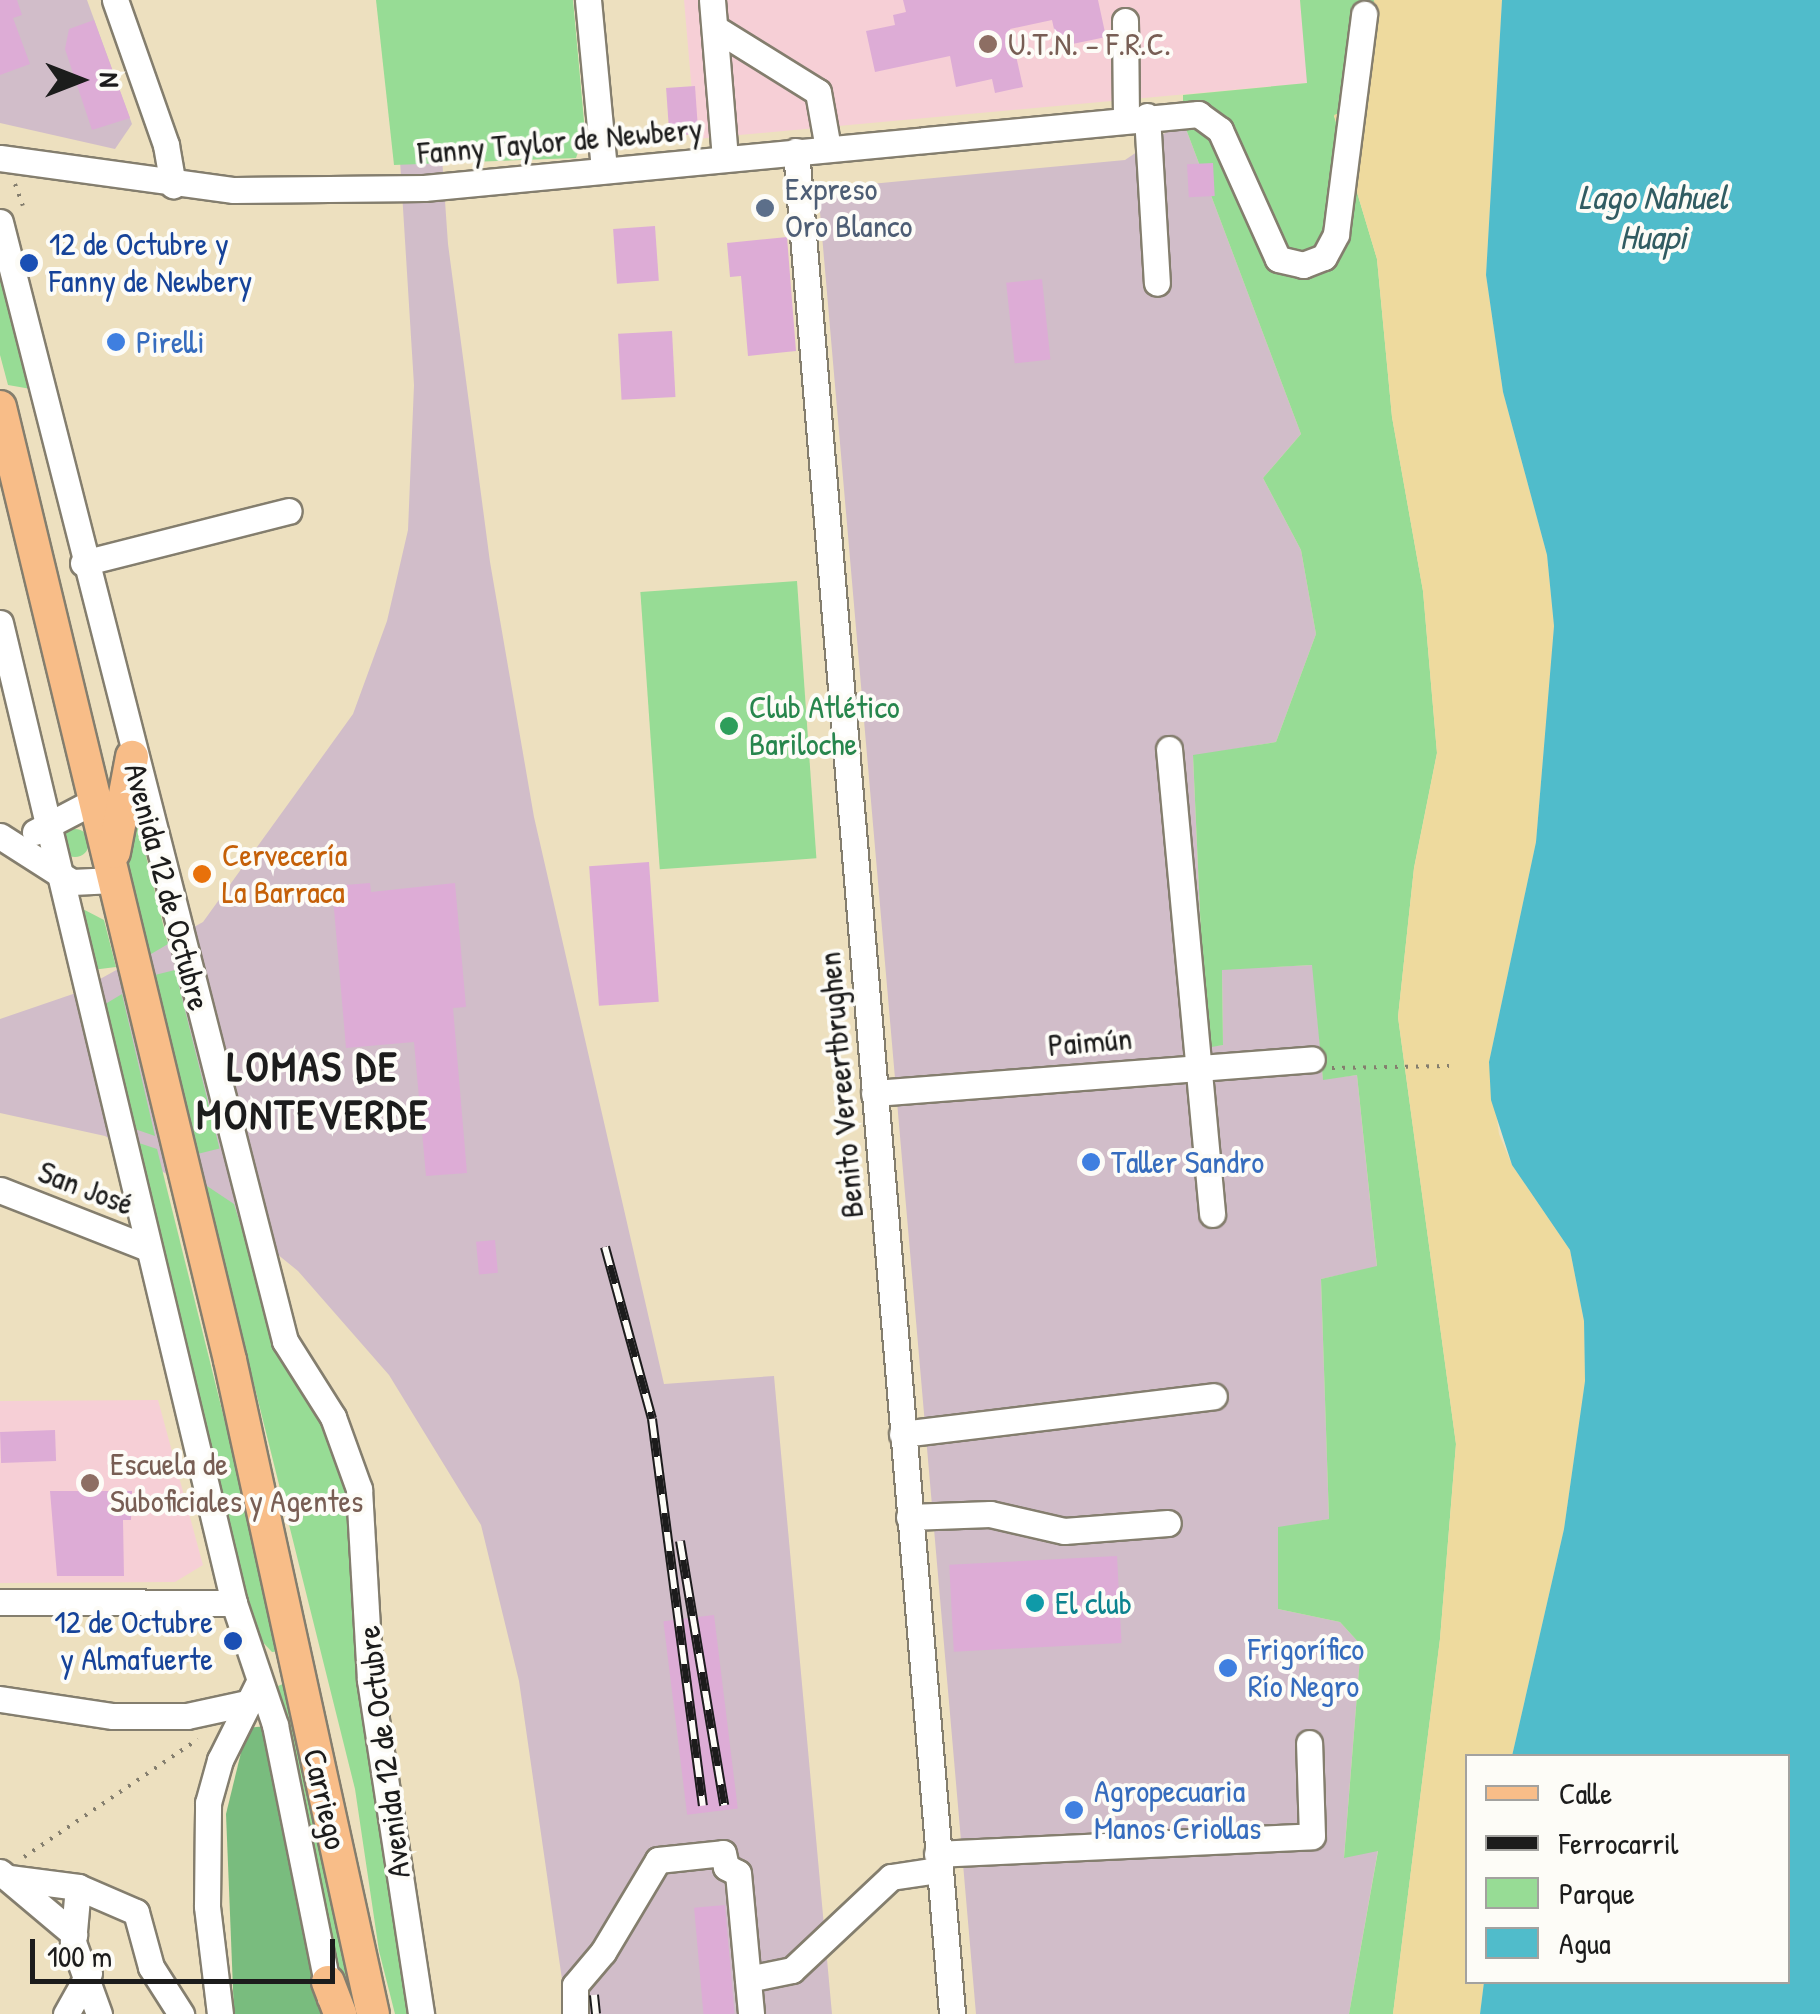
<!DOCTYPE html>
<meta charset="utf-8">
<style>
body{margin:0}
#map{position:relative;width:1820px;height:2014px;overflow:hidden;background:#ede0bf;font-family:"Patrick Hand",sans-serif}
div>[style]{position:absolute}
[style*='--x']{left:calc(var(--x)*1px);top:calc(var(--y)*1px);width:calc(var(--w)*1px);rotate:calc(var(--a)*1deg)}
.built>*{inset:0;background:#f6cfd6}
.industrial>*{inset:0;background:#d1bdc9}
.green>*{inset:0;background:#97dc95;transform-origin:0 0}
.round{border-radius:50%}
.forest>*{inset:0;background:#79bc7e}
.sand>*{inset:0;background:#eeda9e}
.water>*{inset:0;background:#50bccb}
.building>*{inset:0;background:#ddacd6;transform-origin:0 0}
.path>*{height:4px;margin-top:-2px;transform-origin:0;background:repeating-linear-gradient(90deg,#847e6e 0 2.5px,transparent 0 10.5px)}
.roads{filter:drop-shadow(2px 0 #847e6e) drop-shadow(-2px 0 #847e6e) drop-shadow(0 2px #847e6e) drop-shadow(0 -2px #847e6e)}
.minor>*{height:25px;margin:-12.5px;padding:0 12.5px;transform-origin:12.5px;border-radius:12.5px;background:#fff}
.major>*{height:32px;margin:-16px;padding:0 16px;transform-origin:16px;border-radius:16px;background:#f8bd88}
.rail>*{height:10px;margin-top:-5px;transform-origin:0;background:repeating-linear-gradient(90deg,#fdfcf7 0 19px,#1c1c1c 0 38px);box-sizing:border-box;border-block:2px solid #1c1c1c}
.dots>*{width:28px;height:28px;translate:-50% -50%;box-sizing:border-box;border:5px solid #fdfcf7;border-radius:50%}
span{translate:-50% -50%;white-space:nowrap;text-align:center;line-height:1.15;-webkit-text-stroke:8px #fdfcf7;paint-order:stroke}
.education-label{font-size:32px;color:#785e54}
.left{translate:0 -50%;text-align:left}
.street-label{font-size:32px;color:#1c1c1c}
.service-label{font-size:32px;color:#4e5e75}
.transit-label{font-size:32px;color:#164399}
.right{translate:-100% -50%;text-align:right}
.shop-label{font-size:32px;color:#366cbe}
.leisure-label{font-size:32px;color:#27864d}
.food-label{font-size:32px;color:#c56008}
.culture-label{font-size:32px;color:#0d838f}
.water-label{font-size:35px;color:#315c62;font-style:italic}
.district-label{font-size:42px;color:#1c1c1c;font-weight:700;letter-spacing:2.5px}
.legend{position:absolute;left:1465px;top:1754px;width:325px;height:230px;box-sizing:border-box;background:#fdfcf7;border:2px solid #a3a29f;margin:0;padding:12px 18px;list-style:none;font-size:30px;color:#1c1c1c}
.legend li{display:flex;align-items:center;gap:20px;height:50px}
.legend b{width:50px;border:2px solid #a3a29f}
.north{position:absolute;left:30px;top:30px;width:100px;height:100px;-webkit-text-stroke:8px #fdfcf7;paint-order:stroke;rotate:90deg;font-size:28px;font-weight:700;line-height:40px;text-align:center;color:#1c1c1c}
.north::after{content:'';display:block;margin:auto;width:35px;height:45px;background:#1c1c1c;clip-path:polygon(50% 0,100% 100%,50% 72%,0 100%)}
.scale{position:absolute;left:30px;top:1939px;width:305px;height:45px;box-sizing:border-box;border:5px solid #1c1c1c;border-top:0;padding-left:12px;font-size:30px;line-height:35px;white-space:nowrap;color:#1c1c1c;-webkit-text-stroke:8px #fdfcf7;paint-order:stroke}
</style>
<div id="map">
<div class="built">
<i style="clip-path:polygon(684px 0,1300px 0,1308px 83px,696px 139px)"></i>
<i style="clip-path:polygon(158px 1400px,203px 1565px,175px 1582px,0 1583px,0 1401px)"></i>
</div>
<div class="industrial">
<i style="clip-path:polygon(0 0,87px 0,132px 124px,115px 149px,0 123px)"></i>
<i style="clip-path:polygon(390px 0,431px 0,448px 244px,490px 562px,534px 817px,664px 1384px,774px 1376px,832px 2014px,567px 2014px,519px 1681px,481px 1525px,389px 1375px,298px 1271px,218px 1206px,105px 1136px,0 1113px,0 1019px,73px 994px,203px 922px,353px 714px,387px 621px,408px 530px,414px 385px)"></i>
<i style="clip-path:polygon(1183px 121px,1301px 434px,1263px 478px,1301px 550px,1316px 634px,1276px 742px,1193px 756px,1206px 1047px,1223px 1045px,1222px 969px,1313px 965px,1323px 1079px,1357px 1075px,1377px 1267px,1321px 1279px,1329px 1519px,1278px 1528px,1278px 1609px,1340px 1622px,1361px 1645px,1344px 1857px,1378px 1850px,1349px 2014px,976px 2014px,818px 189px,1125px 160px)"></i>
</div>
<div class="green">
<i style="clip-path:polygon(376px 0,573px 0,585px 132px,576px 158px,394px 165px)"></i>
<i style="clip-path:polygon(1300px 0,1374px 0,1363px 104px,1334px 116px,1377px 259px,1392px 417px,1423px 591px,1437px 753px,1414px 868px,1398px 1017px,1456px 1444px,1440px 1639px,1393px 2014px,1349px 2014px,1378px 1851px,1344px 1858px,1361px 1645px,1340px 1622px,1278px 1609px,1278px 1527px,1329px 1519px,1321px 1279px,1377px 1266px,1357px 1075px,1323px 1080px,1312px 965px,1222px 970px,1223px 1045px,1206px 1048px,1193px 755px,1276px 742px,1316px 634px,1301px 550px,1263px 478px,1301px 434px,1183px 121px,1183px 95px,1307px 83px)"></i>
<i style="clip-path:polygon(0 266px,31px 389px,8px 385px,0 355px)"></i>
<i style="left:797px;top:581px;width:278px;height:157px;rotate:86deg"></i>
<i style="clip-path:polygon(131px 796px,168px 944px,146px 957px,123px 854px)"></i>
<i class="round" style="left:61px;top:829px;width:28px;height:28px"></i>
<i style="clip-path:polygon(77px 906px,104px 920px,116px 967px,92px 970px)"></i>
<i style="left:175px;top:970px;width:184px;height:26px;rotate:76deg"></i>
<i style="clip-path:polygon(122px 994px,155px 1136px,129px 1127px,102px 1006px)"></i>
<i style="clip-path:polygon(133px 1141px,157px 1149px,282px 1651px,272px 1652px,256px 1635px)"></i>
<i style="clip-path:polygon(204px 1184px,234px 1204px,276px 1338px,351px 1478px,371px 1748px,408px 2014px,395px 2014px,379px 1951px,355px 1789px)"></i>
<i style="clip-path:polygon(290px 1681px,320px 1824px,355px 2014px,333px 1976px,278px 1686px)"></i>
</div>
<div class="forest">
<i style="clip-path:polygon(267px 1726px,324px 2014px,234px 2014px,226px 1814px,247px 1728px)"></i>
</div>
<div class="sand">
<i style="clip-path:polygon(1374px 0,1502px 0,1486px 275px,1503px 392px,1547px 555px,1554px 626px,1536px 842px,1489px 1062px,1499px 1134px,1512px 1165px,1570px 1250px,1584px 1321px,1585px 1381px,1564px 1529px,1512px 1756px,1468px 1756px,1468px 1982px,1484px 1982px,1480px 2014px,1393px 2014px,1440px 1639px,1456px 1444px,1398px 1017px,1414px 868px,1437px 753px,1423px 591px,1392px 417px,1377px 259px,1334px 115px,1363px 104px)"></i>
</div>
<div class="water">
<i style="clip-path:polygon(1502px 0,1820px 0,1820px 2014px,1480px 2014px,1484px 1982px,1788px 1982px,1788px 1756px,1512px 1756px,1564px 1529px,1585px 1381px,1584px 1321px,1570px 1250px,1512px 1165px,1491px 1100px,1489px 1062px,1536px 842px,1554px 626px,1547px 555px,1503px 392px,1486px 275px)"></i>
</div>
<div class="building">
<i style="clip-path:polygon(0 0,17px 0,22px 15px,13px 18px,30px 64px,0 75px)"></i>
<i style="clip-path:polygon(903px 0,1098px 0,1106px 37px,1058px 47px,1052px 20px,1010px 29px,1023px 87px,995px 93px,992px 79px,956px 87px,950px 56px,875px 72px,866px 31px,895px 25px,893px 15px,906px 12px)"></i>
<i style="clip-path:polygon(94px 20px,130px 118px,92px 130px,65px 49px,69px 29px)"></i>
<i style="left:695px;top:86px;width:48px;height:29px;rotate:86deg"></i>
<i style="left:1213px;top:163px;width:33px;height:26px;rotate:87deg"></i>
<i style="left:655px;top:226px;width:55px;height:42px;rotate:86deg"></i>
<i style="clip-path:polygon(787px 237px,796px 351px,748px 356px,741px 276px,730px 277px,727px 243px)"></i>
<i style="left:1042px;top:279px;width:81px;height:36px;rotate:84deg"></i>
<i style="left:672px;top:331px;width:66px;height:54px;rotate:87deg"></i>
<i style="left:649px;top:862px;width:140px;height:60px;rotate:86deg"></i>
<i style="clip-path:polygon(370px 883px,371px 892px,455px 883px,466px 1007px,453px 1008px,467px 1173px,426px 1176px,414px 1042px,346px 1048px,332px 886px)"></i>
<i style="left:495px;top:1240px;width:33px;height:19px;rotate:85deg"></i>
<i style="left:55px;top:1430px;width:31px;height:55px;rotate:88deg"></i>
<i style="clip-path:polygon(50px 1491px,132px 1491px,131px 1520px,123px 1520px,124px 1576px,57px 1576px)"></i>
<i style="left:1117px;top:1556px;width:87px;height:168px;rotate:87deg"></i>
<i style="left:714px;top:1615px;width:195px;height:51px;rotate:83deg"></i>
<i style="left:725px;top:1905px;width:109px;height:31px;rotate:85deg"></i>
</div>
<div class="path">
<i style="--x:15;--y:184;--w:23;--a:70"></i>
<i style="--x:1332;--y:1068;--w:117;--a:-1"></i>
<i style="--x:24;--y:1857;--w:210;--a:-34.1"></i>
</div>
<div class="roads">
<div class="minor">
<i style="--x:115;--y:0;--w:154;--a:70.6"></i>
<i style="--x:166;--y:145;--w:41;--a:80.1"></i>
<i style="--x:588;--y:0;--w:171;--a:84.6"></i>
<i style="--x:712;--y:0;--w:159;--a:85.3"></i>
<i style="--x:1125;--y:21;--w:96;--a:89.4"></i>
<i style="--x:715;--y:28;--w:121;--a:31.9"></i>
<i style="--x:818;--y:92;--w:57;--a:79.9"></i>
<i style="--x:1147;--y:116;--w:167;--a:86.6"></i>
<i style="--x:796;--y:151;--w:1870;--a:85.21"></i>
<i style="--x:0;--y:158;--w:236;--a:7.8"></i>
<i style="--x:234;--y:190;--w:190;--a:-0.6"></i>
<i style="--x:424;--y:188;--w:778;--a:-5.46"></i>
<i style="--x:1198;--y:114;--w:27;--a:36"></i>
<i style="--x:1220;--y:130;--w:141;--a:65.8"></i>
<i style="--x:1278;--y:259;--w:26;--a:13"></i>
<i style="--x:1303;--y:265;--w:22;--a:-21"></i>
<i style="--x:1324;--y:257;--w:26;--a:-62"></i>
<i style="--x:1336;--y:234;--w:222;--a:-82.7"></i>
<i style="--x:0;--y:222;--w:1155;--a:75.71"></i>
<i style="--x:285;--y:1341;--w:90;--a:57.7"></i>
<i style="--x:333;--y:1417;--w:77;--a:70.1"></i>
<i style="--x:359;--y:1489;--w:191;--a:86.7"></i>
<i style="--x:370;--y:1680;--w:338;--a:81.3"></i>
<i style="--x:83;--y:563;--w:212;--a:-14.2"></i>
<i style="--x:0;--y:623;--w:1008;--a:76.57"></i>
<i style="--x:234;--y:1603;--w:129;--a:71.4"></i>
<i style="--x:275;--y:1725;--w:278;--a:78.6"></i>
<i style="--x:1169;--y:749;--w:467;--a:84.7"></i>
<i style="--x:35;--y:832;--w:67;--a:-27.7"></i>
<i style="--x:0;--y:836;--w:85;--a:32.6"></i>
<i style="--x:72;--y:882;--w:42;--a:-2.7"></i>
<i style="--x:874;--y:1093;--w:439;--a:-4.4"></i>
<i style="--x:0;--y:1190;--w:159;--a:21.4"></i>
<i style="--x:902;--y:1434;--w:314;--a:-6.9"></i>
<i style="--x:909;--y:1517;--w:81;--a:-2.1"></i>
<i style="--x:990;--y:1514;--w:76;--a:12.9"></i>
<i style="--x:1064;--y:1531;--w:104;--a:-4.4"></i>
<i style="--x:0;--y:1602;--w:234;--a:0.2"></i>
<i style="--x:0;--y:1699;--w:114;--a:8.6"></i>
<i style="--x:113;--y:1716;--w:74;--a:0"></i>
<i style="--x:187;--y:1716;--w:66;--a:-12.3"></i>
<i style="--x:937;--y:1854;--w:375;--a:-2.7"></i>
<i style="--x:1312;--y:1836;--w:93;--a:-91.8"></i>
<i style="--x:0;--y:1872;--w:97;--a:40"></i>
<i style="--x:9;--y:1878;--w:70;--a:7.4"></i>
<i style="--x:748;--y:1979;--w:45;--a:-11.6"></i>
<i style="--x:792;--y:1970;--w:136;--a:-43.2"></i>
<i style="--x:891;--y:1877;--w:48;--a:-8.5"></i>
<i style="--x:66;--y:2014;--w:47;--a:-60.7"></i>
<i style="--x:99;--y:2014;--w:77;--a:-109.9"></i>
<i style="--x:73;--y:1942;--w:55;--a:-84.8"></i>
<i style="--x:78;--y:1887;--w:63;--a:23.3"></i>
<i style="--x:136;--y:1912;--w:57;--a:74.7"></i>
<i style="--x:151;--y:1967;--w:56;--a:57.4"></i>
<i style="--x:220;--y:2014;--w:109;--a:-96.9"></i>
<i style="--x:207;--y:1906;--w:103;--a:-89.4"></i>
<i style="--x:208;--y:1803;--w:45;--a:-74.4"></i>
<i style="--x:220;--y:1760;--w:87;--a:-63.4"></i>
<i style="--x:575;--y:2014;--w:29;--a:-90"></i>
<i style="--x:575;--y:1985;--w:43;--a:-49.7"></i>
<i style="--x:603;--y:1952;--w:107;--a:-59.1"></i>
<i style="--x:658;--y:1860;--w:65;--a:-6.1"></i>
<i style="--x:723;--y:1853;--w:14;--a:78"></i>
<i style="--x:726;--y:1867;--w:13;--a:27"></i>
<i style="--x:738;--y:1873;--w:142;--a:84.7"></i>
</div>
<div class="major">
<i style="--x:0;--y:407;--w:980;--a:76.43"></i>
<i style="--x:230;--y:1360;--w:669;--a:77.67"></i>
<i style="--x:114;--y:852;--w:97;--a:-79.3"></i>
<i style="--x:328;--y:1982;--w:34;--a:69"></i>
</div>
</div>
<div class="rail">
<i style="--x:605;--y:1247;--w:178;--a:74.7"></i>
<i style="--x:652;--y:1419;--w:390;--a:82.5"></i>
<i style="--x:680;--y:1541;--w:268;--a:80.5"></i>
<i style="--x:594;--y:1995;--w:19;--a:84"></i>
</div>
<div class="dots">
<i style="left:988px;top:44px;background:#8d6e63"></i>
<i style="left:765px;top:208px;background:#5c6f8a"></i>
<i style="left:29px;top:263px;background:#1a4fb4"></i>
<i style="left:116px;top:342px;background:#3f7fe0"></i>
<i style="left:729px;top:726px;background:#2e9e5b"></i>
<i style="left:202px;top:874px;background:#e8710a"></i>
<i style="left:1091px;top:1162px;background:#3f7fe0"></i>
<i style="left:90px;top:1483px;background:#8d6e63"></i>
<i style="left:1035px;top:1603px;background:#0f9aa8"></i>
<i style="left:233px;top:1641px;background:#1a4fb4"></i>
<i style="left:1228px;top:1668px;background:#3f7fe0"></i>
<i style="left:1074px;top:1810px;background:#3f7fe0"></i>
</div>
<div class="education-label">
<span class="left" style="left:1008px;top:44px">U.T.N. – F.R.C.</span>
<span class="left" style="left:110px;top:1483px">Escuela de<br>Suboficiales y Agentes</span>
</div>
<div class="street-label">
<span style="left:560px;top:141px;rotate:-5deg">Fanny Taylor de Newbery</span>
<span style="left:167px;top:887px;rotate:75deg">Avenida 12 de Octubre</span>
<span style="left:1090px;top:1042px;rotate:-5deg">Paimún</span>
<span style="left:841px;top:1085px;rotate:-95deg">Benito Vereertbrughen</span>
<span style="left:86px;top:1188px;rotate:21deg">San José</span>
<span style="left:384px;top:1752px;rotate:-97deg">Avenida 12 de Octubre</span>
<span style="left:325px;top:1799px;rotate:77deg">Carriego</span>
</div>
<div class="service-label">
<span class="left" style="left:785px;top:208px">Expreso<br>Oro Blanco</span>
</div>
<div class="transit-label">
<span class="left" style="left:49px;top:263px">12 de Octubre y<br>Fanny de Newbery</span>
<span class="right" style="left:213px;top:1641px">12 de Octubre<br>y Almafuerte</span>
</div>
<div class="shop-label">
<span class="left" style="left:136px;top:342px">Pirelli</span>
<span class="left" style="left:1111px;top:1162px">Taller Sandro</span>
<span class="left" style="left:1248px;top:1668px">Frigorífico<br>Río Negro</span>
<span class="left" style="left:1094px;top:1810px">Agropecuaria<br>Manos Criollas</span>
</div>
<div class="leisure-label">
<span class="left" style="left:749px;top:726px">Club Atlético<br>Bariloche</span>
</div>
<div class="food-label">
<span class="left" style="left:222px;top:874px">Cervecería<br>La Barraca</span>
</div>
<div class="culture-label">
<span class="left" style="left:1055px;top:1603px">El club</span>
</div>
<div class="water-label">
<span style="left:1653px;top:217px">Lago Nahuel<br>Huapi</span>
</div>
<div class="district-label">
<span style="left:313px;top:1090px">LOMAS DE<br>MONTEVERDE</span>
</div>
<ul class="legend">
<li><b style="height:12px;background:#f8bd88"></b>Calle</li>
<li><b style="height:12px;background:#1c1c1c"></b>Ferrocarril</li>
<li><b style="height:28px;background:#97dc95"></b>Parque</li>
<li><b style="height:28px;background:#50bccb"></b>Agua</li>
</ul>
<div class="north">N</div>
<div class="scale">100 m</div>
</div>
